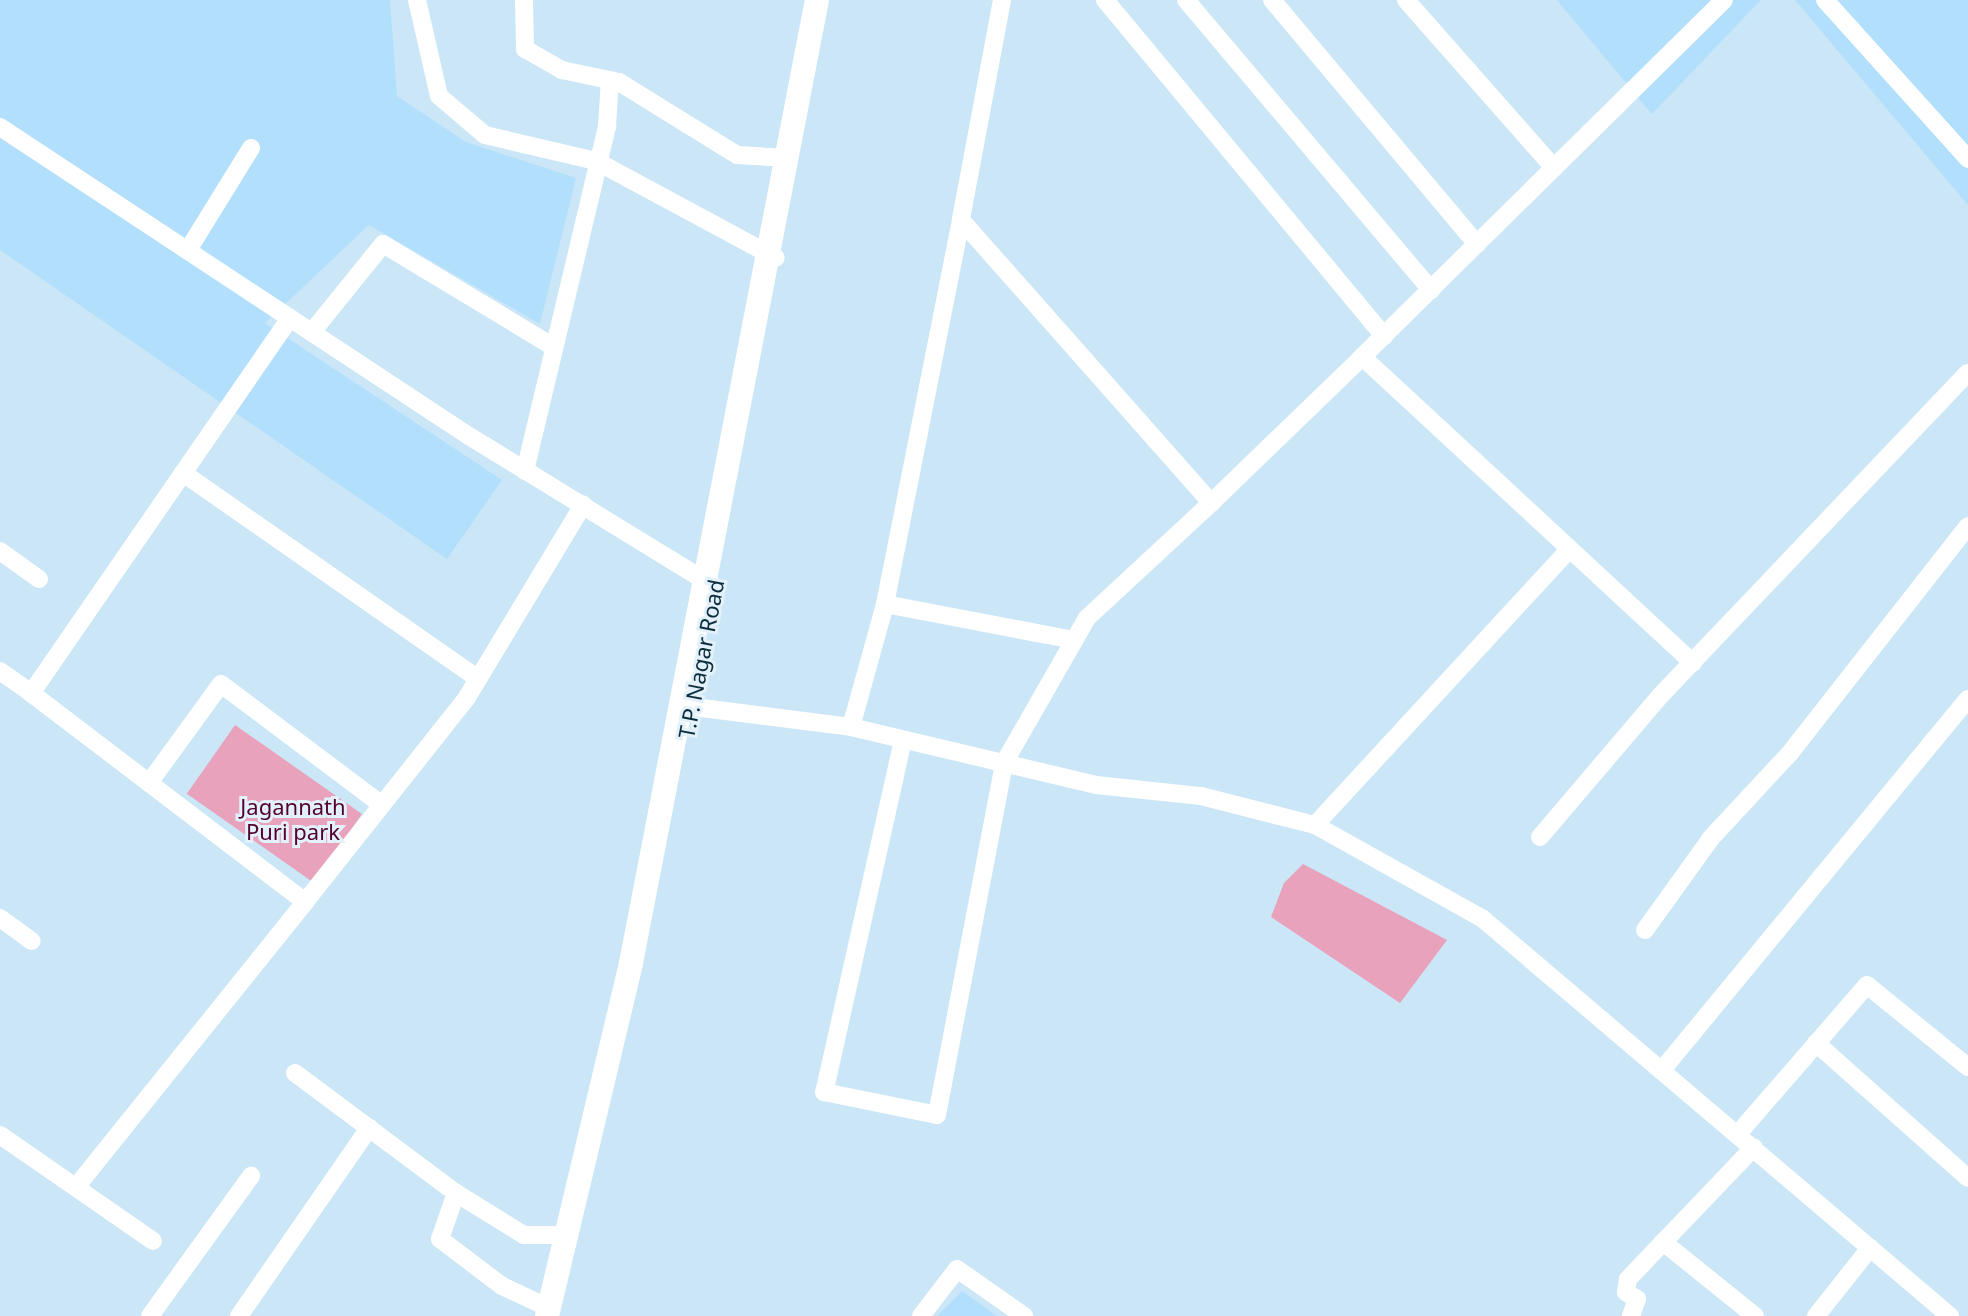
<!DOCTYPE html>
<style>
body{margin:0}
#map{position:relative;width:1968px;height:1316px;overflow:hidden;background:#cbe6f7;font-family:"Noto Sans",sans-serif}
div>[style]{position:absolute}
[style*='--x']{left:calc(var(--x)*1px);top:calc(var(--y)*1px);width:calc(var(--w)*1px);rotate:calc(var(--a)*1deg)}
.built>*{inset:0;background:#b2e0fc}
.green>*{inset:0;background:#e9a2bc;transform-origin:0 0}
.minor>*{height:18px;margin:-9px;padding:0 9px;transform-origin:9px;border-radius:9px;background:#fff}
.major>*{height:24px;margin:-12px;padding:0 12px;transform-origin:12px;border-radius:12px;background:#fff}
span{translate:-50% -50%;white-space:nowrap;text-align:center;line-height:1.15;-webkit-text-stroke:6px #e3f1fa;paint-order:stroke}
.street-label{font-size:22px;color:#0d2c3c}
.park-label{font-size:22px;color:#54002f}
</style>
<div id="map">
<div class="built">
<i style="clip-path:polygon(0 0,390px 0,397px 96px,466px 142px,576px 178px,540px 324px,369px 225px,265px 323px,502px 480px,447px 559px,0 250px)"></i>
<i style="clip-path:polygon(1557px 0,1761px 0,1652px 114px)"></i>
<i style="clip-path:polygon(1795px 0,1968px 0,1968px 205px)"></i>
<i style="clip-path:polygon(962px 1291px,997px 1316px,937px 1316px)"></i>
</div>
<div class="green">
<i style="left:235px;top:725px;width:155px;height:84px;rotate:35deg"></i>
<i style="clip-path:polygon(1303px 864px,1447px 940px,1400px 1003px,1271px 917px,1284px 883px)"></i>
</div>
<div class="minor">
<i style="--x:417;--y:0;--w:98;--a:77.1"></i>
<i style="--x:439;--y:96;--w:60;--a:40.3"></i>
<i style="--x:485;--y:135;--w:114;--a:13.2"></i>
<i style="--x:596;--y:161;--w:204;--a:28.3"></i>
<i style="--x:524;--y:0;--w:49;--a:88.8"></i>
<i style="--x:525;--y:49;--w:43;--a:29.6"></i>
<i style="--x:562;--y:70;--w:58;--a:11.9"></i>
<i style="--x:619;--y:82;--w:139;--a:31.7"></i>
<i style="--x:737;--y:155;--w:50;--a:3.4"></i>
<i style="--x:1002;--y:0;--w:224;--a:100.6"></i>
<i style="--x:961;--y:220;--w:378;--a:48.5"></i>
<i style="--x:1211;--y:503;--w:210;--a:-44"></i>
<i style="--x:1105;--y:0;--w:437;--a:50.3"></i>
<i style="--x:1186;--y:0;--w:380;--a:49.8"></i>
<i style="--x:1272;--y:0;--w:319;--a:50"></i>
<i style="--x:1406;--y:0;--w:224;--a:48.6"></i>
<i style="--x:1825;--y:0;--w:214;--a:48"></i>
<i style="--x:0;--y:127;--w:562;--a:33.38"></i>
<i style="--x:469;--y:436;--w:287;--a:31.5"></i>
<i style="--x:188;--y:250;--w:120;--a:-58.3"></i>
<i style="--x:290;--y:318;--w:456;--a:124.6"></i>
<i style="--x:31;--y:693;--w:345;--a:37.3"></i>
<i style="--x:305;--y:902;--w:259;--a:-51.6"></i>
<i style="--x:466;--y:699;--w:227;--a:-58.9"></i>
<i style="--x:312;--y:332;--w:113;--a:-51.1"></i>
<i style="--x:383;--y:244;--w:200;--a:31.1"></i>
<i style="--x:525;--y:471;--w:355;--a:-76.6"></i>
<i style="--x:607;--y:126;--w:46;--a:-86.3"></i>
<i style="--x:183;--y:473;--w:360;--a:34.9"></i>
<i style="--x:0;--y:551;--w:48;--a:35.7"></i>
<i style="--x:885;--y:604;--w:391;--a:-78.8"></i>
<i style="--x:1693;--y:663;--w:451;--a:-137.2"></i>
<i style="--x:1362;--y:357;--w:508;--a:-44.6"></i>
<i style="--x:0;--y:671;--w:38;--a:35"></i>
<i style="--x:678;--y:705;--w:174;--a:7.2"></i>
<i style="--x:851;--y:727;--w:252;--a:13.3"></i>
<i style="--x:1096;--y:785;--w:106;--a:6"></i>
<i style="--x:1201;--y:796;--w:118;--a:14.3"></i>
<i style="--x:1315;--y:825;--w:193;--a:29.2"></i>
<i style="--x:1483;--y:919;--w:613;--a:40.37"></i>
<i style="--x:851;--y:727;--w:128;--a:-74.5"></i>
<i style="--x:885;--y:604;--w:192;--a:10.8"></i>
<i style="--x:903;--y:740;--w:361;--a:102.6"></i>
<i style="--x:824;--y:1092;--w:115;--a:11.5"></i>
<i style="--x:937;--y:1115;--w:358;--a:-79.2"></i>
<i style="--x:1004;--y:763;--w:167;--a:-60.2"></i>
<i style="--x:1087;--y:618;--w:169;--a:-42.8"></i>
<i style="--x:149;--y:783;--w:122;--a:-54"></i>
<i style="--x:221;--y:684;--w:201;--a:36.9"></i>
<i style="--x:1315;--y:825;--w:374;--a:-47.3"></i>
<i style="--x:1540;--y:837;--w:185;--a:-49.6"></i>
<i style="--x:1660;--y:696;--w:446;--a:-46.4"></i>
<i style="--x:0;--y:918;--w:39;--a:36"></i>
<i style="--x:1645;--y:930;--w:113;--a:-54.3"></i>
<i style="--x:1711;--y:838;--w:116;--a:-47.1"></i>
<i style="--x:1790;--y:753;--w:288;--a:-51.9"></i>
<i style="--x:1816;--y:1043;--w:203;--a:41.6"></i>
<i style="--x:1662;--y:1070;--w:481;--a:-50.5"></i>
<i style="--x:295;--y:1073;--w:201;--a:36.7"></i>
<i style="--x:0;--y:1135;--w:186;--a:34.7"></i>
<i style="--x:1737;--y:1135;--w:198;--a:-49.1"></i>
<i style="--x:1867;--y:985;--w:130;--a:39.1"></i>
<i style="--x:76;--y:1187;--w:366;--a:-51.2"></i>
<i style="--x:1663;--y:1242;--w:118;--a:38.8"></i>
<i style="--x:549;--y:1308;--w:52;--a:-154.9"></i>
<i style="--x:502;--y:1286;--w:78;--a:-142.8"></i>
<i style="--x:440;--y:1239;--w:49;--a:-70.8"></i>
<i style="--x:456;--y:1193;--w:80;--a:31.7"></i>
<i style="--x:524;--y:1235;--w:45;--a:0"></i>
<i style="--x:150;--y:1316;--w:173;--a:-54.2"></i>
<i style="--x:239;--y:1316;--w:229;--a:-55.3"></i>
<i style="--x:921;--y:1316;--w:59;--a:-52.5"></i>
<i style="--x:957;--y:1269;--w:82;--a:35"></i>
<i style="--x:1631;--y:1316;--w:18;--a:-71"></i>
<i style="--x:1637;--y:1299;--w:13;--a:-148"></i>
<i style="--x:1626;--y:1292;--w:13;--a:-81"></i>
<i style="--x:1628;--y:1279;--w:182;--a:-46.3"></i>
<i style="--x:1816;--y:1316;--w:87;--a:-51.5"></i>
</div>
<div class="major">
<i style="--x:547;--y:1316;--w:363;--a:-76.6"></i>
<i style="--x:631;--y:963;--w:981;--a:-79.07"></i>
</div>
<div class="street-label">
<span style="left:701px;top:659px;rotate:-79deg">T.P. Nagar Road</span>
</div>
<div class="park-label">
<span style="left:293px;top:819px">Jagannath<br>Puri park</span>
</div>
</div>
